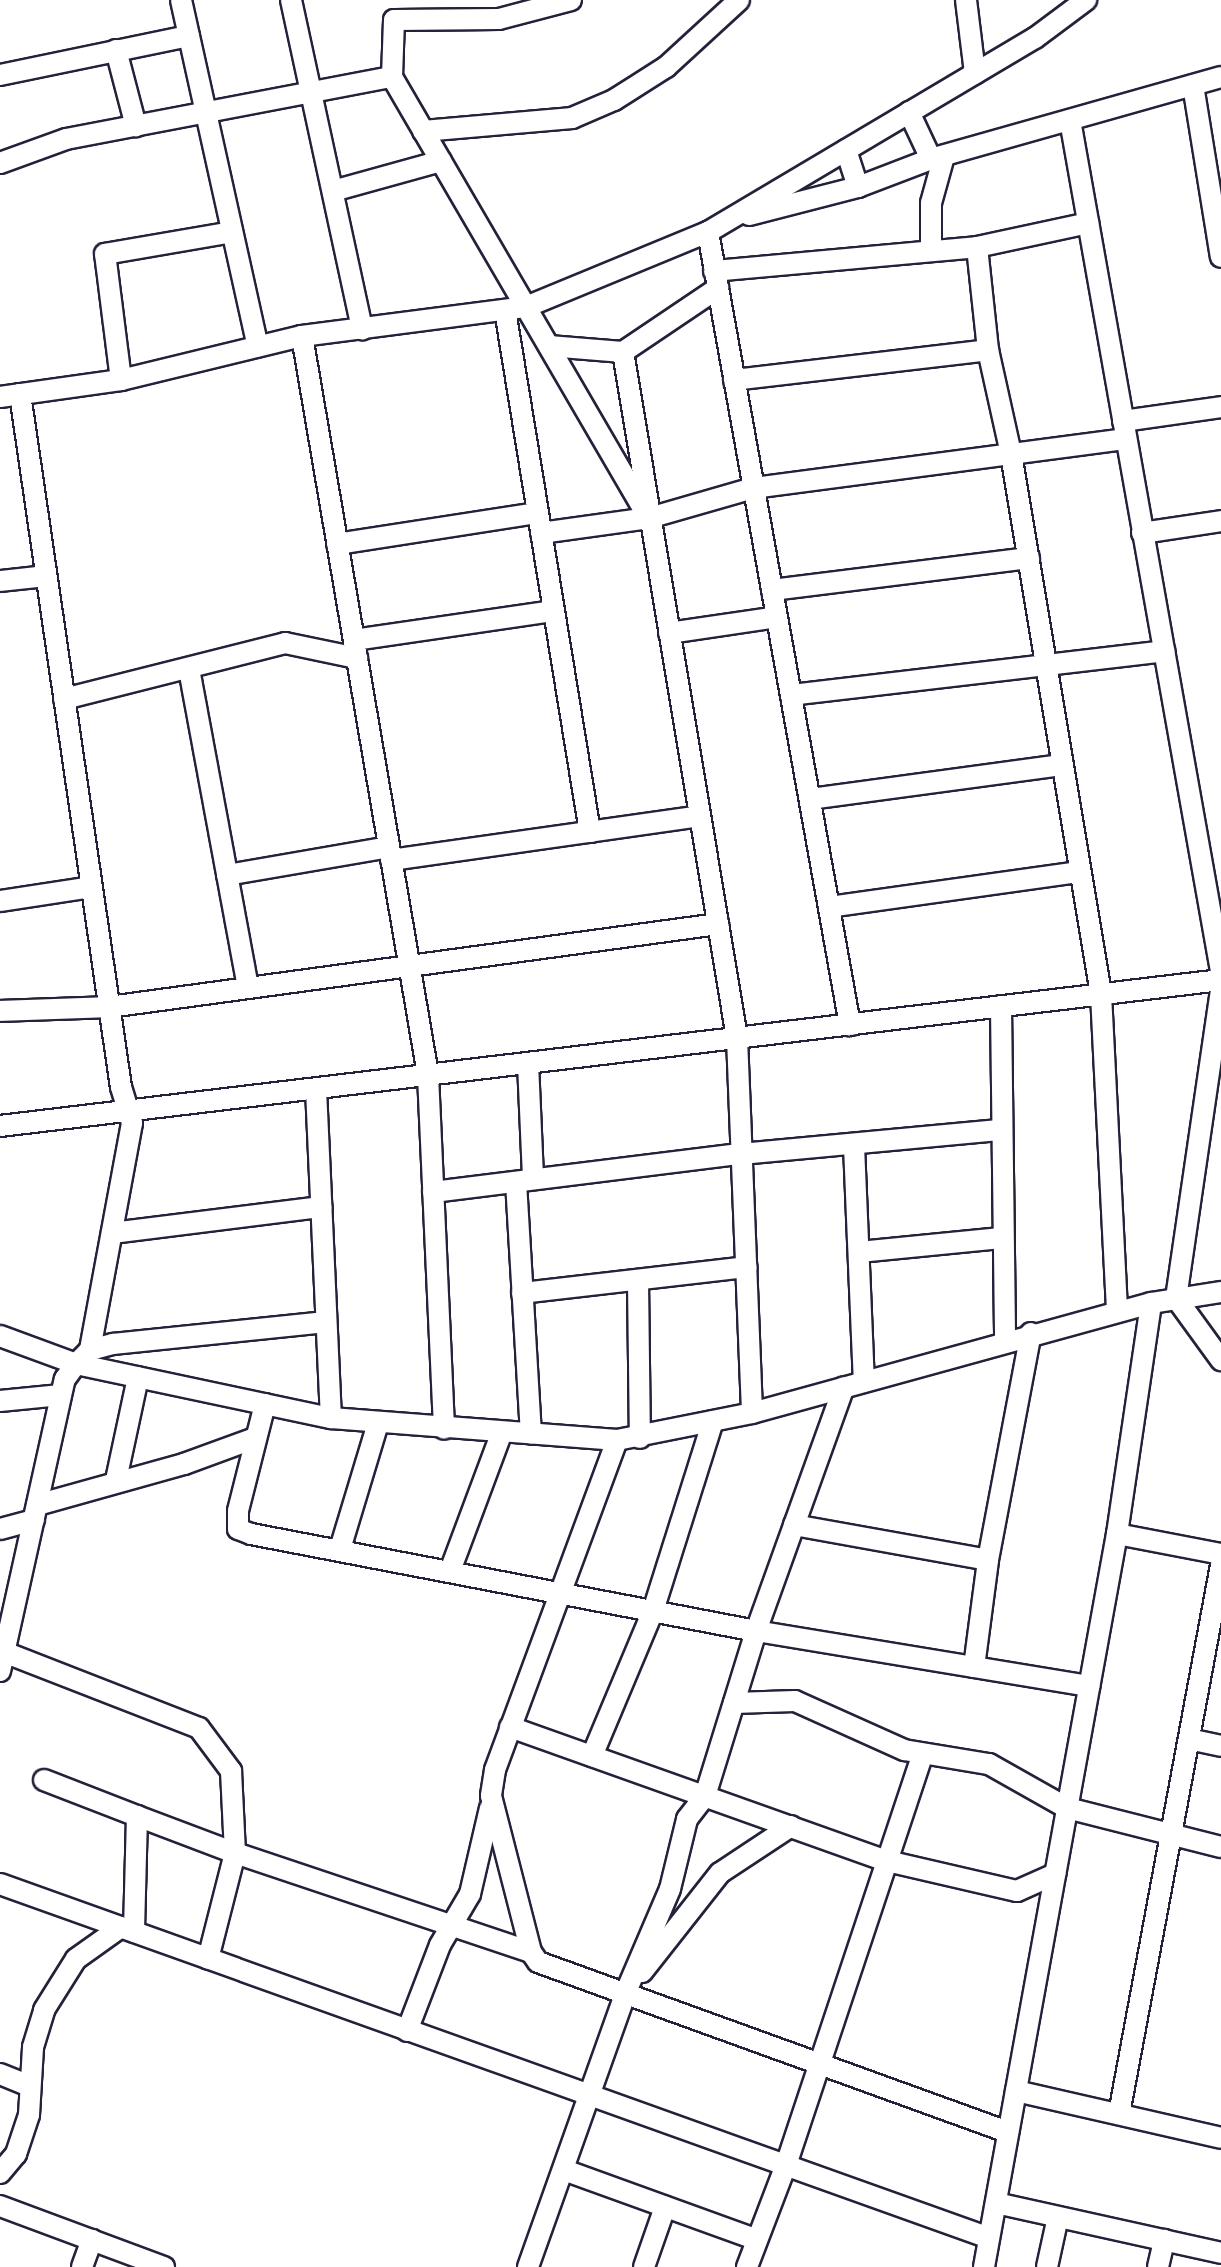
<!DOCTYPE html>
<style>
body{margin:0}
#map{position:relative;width:1221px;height:2267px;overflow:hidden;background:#fff;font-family:"Shantell Sans",sans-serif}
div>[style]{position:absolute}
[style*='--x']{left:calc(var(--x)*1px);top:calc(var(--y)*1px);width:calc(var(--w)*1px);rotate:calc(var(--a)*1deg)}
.roads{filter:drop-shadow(2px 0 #22223b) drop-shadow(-2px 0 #22223b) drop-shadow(0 2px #22223b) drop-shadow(0 -2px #22223b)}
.minor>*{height:20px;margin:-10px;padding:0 10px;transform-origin:10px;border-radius:10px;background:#fff}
span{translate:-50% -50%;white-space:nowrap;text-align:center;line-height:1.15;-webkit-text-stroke:6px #fff;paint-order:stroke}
</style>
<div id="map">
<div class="roads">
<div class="minor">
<i style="--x:181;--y:0;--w:355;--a:77.5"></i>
<i style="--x:291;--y:0;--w:337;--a:77.8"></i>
<i style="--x:571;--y:0;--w:74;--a:165.2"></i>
<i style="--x:499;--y:19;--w:105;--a:179.5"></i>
<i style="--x:394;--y:20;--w:57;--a:92"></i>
<i style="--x:392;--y:77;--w:499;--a:59.8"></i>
<i style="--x:966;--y:0;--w:74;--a:83"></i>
<i style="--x:116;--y:50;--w:79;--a:75.3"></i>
<i style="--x:0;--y:75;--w:193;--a:-11.7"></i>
<i style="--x:1193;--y:85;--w:174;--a:80.8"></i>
<i style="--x:909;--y:112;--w:52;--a:64.9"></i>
<i style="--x:1070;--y:120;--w:864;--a:79.94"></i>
<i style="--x:423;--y:131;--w:150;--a:-5"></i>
<i style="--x:572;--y:118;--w:46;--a:-23.2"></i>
<i style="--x:614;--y:100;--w:62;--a:-32.4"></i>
<i style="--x:666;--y:67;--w:99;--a:-42.5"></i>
<i style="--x:846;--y:150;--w:39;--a:72"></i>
<i style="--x:0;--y:163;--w:70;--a:-20"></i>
<i style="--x:66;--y:139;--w:332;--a:-10.8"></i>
<i style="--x:333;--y:191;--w:112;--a:-15.5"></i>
<i style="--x:749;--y:215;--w:113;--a:-14.4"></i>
<i style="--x:858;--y:187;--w:78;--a:-21"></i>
<i style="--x:931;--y:159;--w:301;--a:-15.8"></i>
<i style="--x:708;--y:232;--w:806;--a:79.85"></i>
<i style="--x:977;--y:247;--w:114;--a:-12.2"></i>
<i style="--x:931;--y:248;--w:45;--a:-90"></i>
<i style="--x:931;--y:203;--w:49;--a:-74.5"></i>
<i style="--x:714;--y:271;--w:264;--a:-5.2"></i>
<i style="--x:977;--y:247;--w:104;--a:83.9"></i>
<i style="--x:988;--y:350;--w:107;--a:77.5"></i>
<i style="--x:1011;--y:454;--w:547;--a:80.54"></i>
<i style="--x:1101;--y:994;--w:318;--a:87.1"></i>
<i style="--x:505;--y:310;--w:529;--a:80.75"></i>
<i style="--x:302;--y:336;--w:750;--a:80.32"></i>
<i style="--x:428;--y:1075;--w:354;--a:87.4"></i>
<i style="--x:549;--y:346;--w:74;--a:4.6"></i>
<i style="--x:623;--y:352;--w:115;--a:-34"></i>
<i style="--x:623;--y:352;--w:695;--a:80.56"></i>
<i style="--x:737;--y:1038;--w:375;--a:87.7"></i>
<i style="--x:121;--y:380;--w:127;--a:-97.2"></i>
<i style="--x:105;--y:254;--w:129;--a:-9.8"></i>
<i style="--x:734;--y:380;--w:256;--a:-6.7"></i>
<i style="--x:20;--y:394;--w:700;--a:81.71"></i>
<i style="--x:121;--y:1087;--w:38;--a:73"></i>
<i style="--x:132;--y:1123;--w:231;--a:100.5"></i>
<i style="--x:0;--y:397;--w:122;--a:-8"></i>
<i style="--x:121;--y:380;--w:186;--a:-13.7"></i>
<i style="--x:302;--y:336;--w:226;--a:-7.4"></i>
<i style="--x:526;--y:307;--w:197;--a:-22.4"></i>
<i style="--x:708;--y:232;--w:380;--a:-30.7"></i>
<i style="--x:1035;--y:38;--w:64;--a:-36.7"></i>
<i style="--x:1123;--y:421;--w:99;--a:-8.1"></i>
<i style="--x:541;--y:533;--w:109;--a:-7.9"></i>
<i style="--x:649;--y:518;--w:108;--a:-16.1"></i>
<i style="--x:753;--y:488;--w:376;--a:-7.5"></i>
<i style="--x:1142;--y:533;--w:80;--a:-8.6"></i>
<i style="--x:337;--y:544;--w:203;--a:-8.8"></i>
<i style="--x:0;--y:581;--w:46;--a:-6.2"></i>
<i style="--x:772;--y:590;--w:259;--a:-7.1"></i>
<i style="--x:669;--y:633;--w:109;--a:-8.4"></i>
<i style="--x:354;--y:640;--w:202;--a:-8.3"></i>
<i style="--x:189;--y:669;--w:323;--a:79.5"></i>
<i style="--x:791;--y:695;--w:376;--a:-6.7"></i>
<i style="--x:64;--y:699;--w:228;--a:-14.2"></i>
<i style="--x:285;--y:643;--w:74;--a:11.8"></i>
<i style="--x:810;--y:799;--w:255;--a:-7.7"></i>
<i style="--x:391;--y:860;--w:312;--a:-8.1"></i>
<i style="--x:227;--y:875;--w:164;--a:-9.8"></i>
<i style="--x:0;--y:901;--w:92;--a:-8.7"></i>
<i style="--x:829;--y:907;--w:252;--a:-8"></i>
<i style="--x:1221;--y:990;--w:311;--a:98.3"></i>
<i style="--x:1176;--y:1298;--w:77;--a:54"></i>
<i style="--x:1001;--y:1006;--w:334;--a:89.3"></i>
<i style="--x:0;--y:1011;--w:109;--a:-2.1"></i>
<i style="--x:109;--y:1007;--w:615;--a:-7.76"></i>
<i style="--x:528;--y:1063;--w:115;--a:87.5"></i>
<i style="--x:316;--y:1089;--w:329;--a:87.4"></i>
<i style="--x:0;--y:1126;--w:1230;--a:-6.82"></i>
<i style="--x:854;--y:1146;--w:235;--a:87.6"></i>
<i style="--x:516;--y:1182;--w:252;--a:86.6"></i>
<i style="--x:433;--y:1192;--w:309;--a:-7.1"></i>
<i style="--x:740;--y:1154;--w:261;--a:-5.3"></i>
<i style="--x:112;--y:1233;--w:211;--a:-7.1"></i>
<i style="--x:859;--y:1252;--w:143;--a:-5.6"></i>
<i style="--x:638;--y:1281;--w:157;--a:89.3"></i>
<i style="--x:522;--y:1293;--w:226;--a:-6.6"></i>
<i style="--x:0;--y:1336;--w:81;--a:20.2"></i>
<i style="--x:76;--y:1364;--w:261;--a:12"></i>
<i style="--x:331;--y:1418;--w:287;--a:4.4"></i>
<i style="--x:617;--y:1440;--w:138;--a:-11.3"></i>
<i style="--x:752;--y:1413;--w:414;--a:-15.4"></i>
<i style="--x:1151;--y:1303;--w:71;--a:-8.9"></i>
<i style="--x:0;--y:1401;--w:61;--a:-5.6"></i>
<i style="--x:265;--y:1404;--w:110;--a:104.2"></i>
<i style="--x:238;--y:1511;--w:18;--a:90"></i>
<i style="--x:238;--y:1529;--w:14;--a:21"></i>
<i style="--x:251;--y:1534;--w:514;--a:10.87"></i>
<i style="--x:756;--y:1631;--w:338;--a:9.4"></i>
<i style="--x:617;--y:1440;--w:352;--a:110.3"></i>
<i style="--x:495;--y:1770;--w:26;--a:99"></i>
<i style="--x:491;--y:1796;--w:161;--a:75.6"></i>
<i style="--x:531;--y:1952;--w:12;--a:55"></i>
<i style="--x:538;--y:1962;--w:500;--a:19.9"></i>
<i style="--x:116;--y:1480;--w:105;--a:-77.9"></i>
<i style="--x:37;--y:1505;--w:153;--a:-15.6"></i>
<i style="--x:184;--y:1464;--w:76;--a:-20.1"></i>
<i style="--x:794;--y:1525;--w:197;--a:10.2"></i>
<i style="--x:0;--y:1529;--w:35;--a:-15"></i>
<i style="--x:1117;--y:1534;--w:106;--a:10.9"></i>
<i style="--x:340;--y:1549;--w:132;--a:-73.2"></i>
<i style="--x:450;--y:1571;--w:148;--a:-69.5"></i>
<i style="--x:4;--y:1652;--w:209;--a:21.3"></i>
<i style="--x:199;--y:1728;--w:54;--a:53.3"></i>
<i style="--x:231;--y:1771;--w:82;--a:87.2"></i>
<i style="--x:235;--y:1853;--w:312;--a:18.5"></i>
<i style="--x:974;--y:1667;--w:108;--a:-82.5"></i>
<i style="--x:988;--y:1560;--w:231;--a:-79.3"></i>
<i style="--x:0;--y:1671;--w:299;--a:-77.5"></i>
<i style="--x:65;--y:1379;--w:19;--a:-54"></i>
<i style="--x:76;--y:1364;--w:20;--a:-45"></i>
<i style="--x:90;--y:1350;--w:24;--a:-15"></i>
<i style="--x:113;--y:1344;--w:214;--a:-5.9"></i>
<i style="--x:734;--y:1703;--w:61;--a:-1.9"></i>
<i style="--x:795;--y:1701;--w:120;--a:24.2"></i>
<i style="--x:904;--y:1750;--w:86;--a:9.4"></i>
<i style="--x:989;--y:1764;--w:90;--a:29.4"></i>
<i style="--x:1067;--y:1808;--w:159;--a:14.2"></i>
<i style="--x:510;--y:1727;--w:400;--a:19.6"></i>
<i style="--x:887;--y:1861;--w:133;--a:13"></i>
<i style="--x:1017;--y:1891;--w:42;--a:-24.1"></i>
<i style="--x:1189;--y:1739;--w:33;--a:12"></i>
<i style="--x:592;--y:1756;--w:157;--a:-67.2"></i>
<i style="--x:653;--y:1611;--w:199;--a:-72.5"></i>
<i style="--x:44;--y:1780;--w:100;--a:21.2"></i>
<i style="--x:137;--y:1816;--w:116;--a:91.5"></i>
<i style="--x:137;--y:1816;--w:105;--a:20.7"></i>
<i style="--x:235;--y:1853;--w:109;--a:104.3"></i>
<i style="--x:0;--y:1884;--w:1050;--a:19.69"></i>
<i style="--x:642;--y:1972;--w:126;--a:-51.8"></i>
<i style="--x:720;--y:1873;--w:85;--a:-33.5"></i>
<i style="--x:407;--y:2031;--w:92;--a:-69"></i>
<i style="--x:440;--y:1945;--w:59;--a:-59.5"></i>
<i style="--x:470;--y:1894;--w:88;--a:-76.9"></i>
<i style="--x:0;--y:2074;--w:31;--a:22"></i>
<i style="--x:1016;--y:2091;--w:210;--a:12.9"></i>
<i style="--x:1119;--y:2114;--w:558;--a:-79.47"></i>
<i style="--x:564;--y:2170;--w:205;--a:19.9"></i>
<i style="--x:0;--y:2173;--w:25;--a:-50"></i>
<i style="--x:16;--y:2154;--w:41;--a:-71.6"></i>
<i style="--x:29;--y:2115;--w:68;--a:-86.6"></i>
<i style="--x:33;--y:2047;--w:39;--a:-73"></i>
<i style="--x:44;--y:2010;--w:60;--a:-57.9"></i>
<i style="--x:76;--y:1959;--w:55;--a:-35.4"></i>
<i style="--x:996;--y:2203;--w:230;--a:12.5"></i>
<i style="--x:0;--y:2206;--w:175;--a:20.4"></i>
<i style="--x:82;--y:2267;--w:29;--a:-70"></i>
<i style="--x:528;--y:2267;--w:290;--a:-70.4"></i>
<i style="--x:625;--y:1994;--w:114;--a:-66.8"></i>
<i style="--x:670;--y:1889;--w:72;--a:-76.3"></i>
<i style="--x:687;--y:1819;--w:29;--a:-52"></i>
<i style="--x:705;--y:1796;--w:173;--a:-72.8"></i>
<i style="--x:756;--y:1631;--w:259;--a:-70.2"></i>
<i style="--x:644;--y:2267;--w:64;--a:-70.7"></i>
<i style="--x:747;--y:2267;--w:109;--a:-69.1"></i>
<i style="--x:786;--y:2165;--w:433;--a:-71.6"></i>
<i style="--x:984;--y:2267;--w:745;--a:-79.72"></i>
<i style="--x:1117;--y:1534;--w:233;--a:-81.6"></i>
<i style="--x:1047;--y:2267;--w:51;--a:-77.6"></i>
<i style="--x:1158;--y:2267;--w:28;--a:-77"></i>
</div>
</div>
</div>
